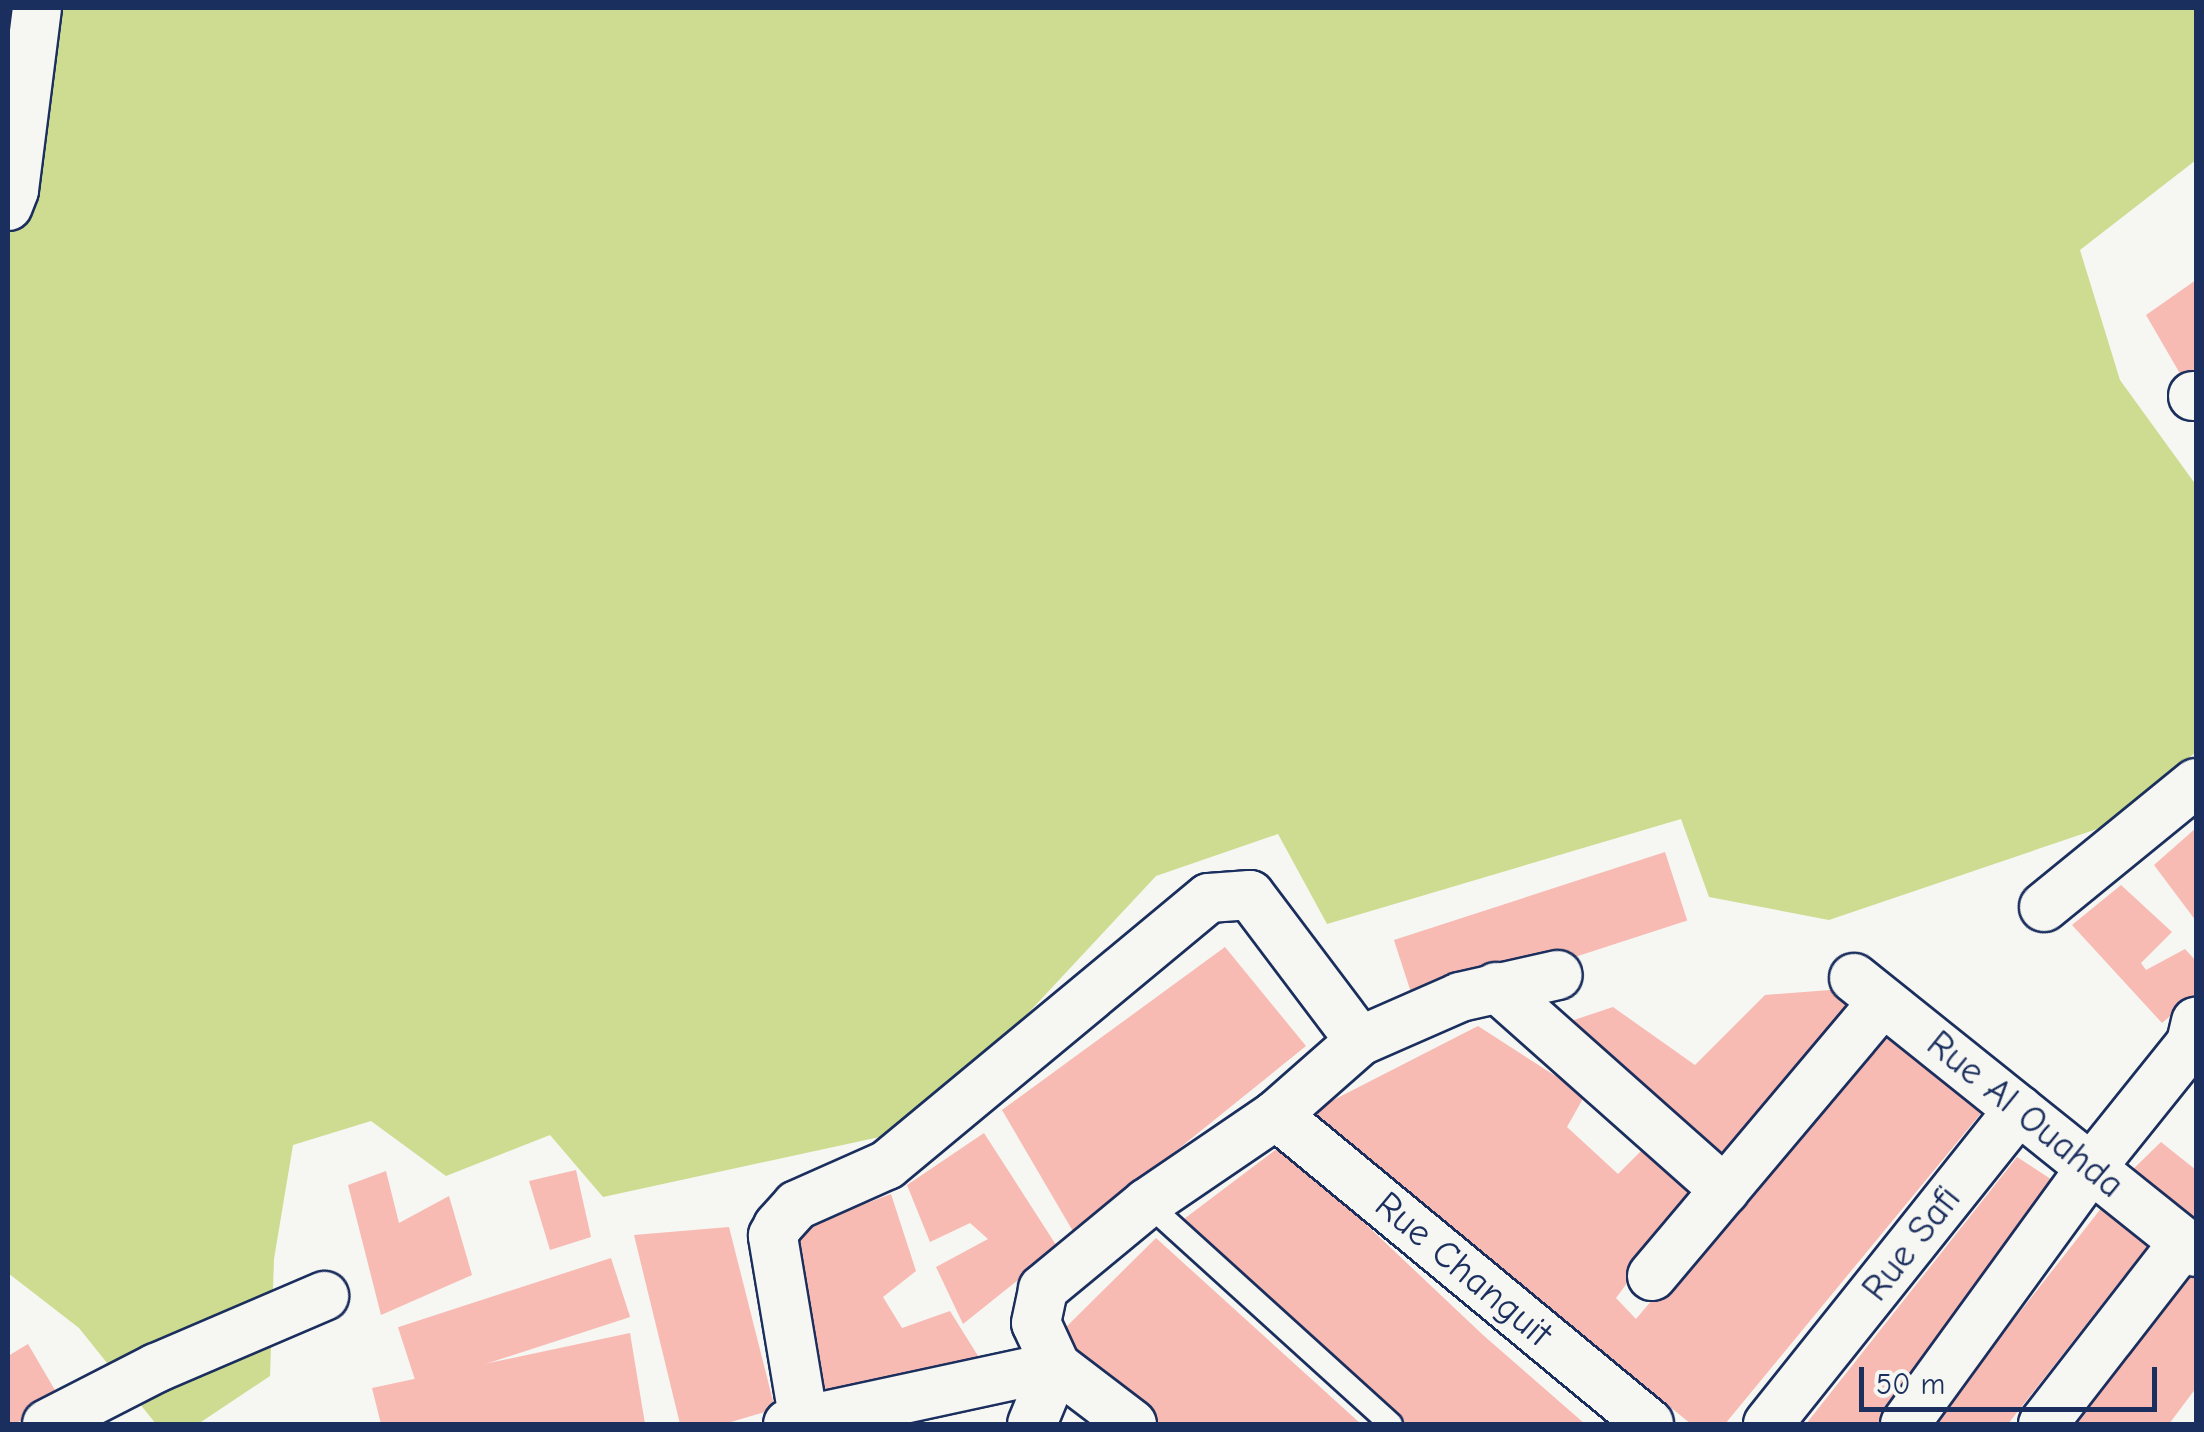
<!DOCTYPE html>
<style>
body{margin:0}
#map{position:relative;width:2204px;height:1432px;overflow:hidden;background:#f6f6f2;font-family:"Comic Neue",sans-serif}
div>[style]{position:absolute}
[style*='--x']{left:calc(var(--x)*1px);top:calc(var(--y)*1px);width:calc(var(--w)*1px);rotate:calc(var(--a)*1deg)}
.green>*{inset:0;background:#cddc90}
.building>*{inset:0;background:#f7bbb3;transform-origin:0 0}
.roads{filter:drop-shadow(2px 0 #1b2f5e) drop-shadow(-2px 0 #1b2f5e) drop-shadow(0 2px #1b2f5e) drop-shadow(0 -2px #1b2f5e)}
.service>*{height:22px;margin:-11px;padding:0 11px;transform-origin:11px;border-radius:11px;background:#f6f6f2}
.minor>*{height:48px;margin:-24px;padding:0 24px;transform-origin:24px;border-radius:24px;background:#f6f6f2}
span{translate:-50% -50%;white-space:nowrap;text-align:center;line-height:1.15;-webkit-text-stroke:8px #f6f6f2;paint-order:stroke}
.street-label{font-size:38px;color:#1b2f5e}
.frame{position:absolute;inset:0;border:10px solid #1b2f5e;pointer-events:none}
.scale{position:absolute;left:1859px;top:1367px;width:298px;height:45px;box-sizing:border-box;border:5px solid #1b2f5e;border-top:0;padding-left:12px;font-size:30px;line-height:35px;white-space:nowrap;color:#1b2f5e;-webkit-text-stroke:8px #f6f6f2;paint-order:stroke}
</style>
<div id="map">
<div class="green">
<i style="clip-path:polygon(8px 8px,2196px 8px,2196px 160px,2080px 250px,2120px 380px,2196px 485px,2196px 752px,2103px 827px,1829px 920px,1709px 897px,1681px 819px,1327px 924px,1278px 834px,1156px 876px,921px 1128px,603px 1197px,550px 1135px,446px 1176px,371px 1121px,293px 1145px,274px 1259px,270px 1376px,198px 1424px,156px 1424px,79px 1328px,8px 1273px)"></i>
</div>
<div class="building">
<i style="clip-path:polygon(2196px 280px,2196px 374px,2182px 377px,2146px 315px)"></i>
<i style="clip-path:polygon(2196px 828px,2196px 921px,2154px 865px)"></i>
<i style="left:1665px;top:852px;width:72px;height:285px;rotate:72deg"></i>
<i style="clip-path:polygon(2121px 885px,2172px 932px,2141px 963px,2146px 970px,2185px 949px,2196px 961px,2196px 994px,2162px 1023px,2072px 925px)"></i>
<i style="clip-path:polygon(1225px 947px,1306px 1046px,1074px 1233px,1002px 1110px)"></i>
<i style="clip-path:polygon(1843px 989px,1847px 1003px,1717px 1166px,1553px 1027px,1613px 1007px,1695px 1065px,1765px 995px)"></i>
<i style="clip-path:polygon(1885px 1024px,1982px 1112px,1725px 1424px,1691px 1424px,1310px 1112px,1478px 1026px,1585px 1095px,1567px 1127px,1618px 1174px,1642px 1150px,1693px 1194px,1616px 1298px,1636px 1319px)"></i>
<i style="clip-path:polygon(984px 1133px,1058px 1248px,963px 1324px,936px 1267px,988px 1239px,970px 1223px,930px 1242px,907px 1185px)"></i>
<i style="clip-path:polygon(2161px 1142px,2196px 1170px,2196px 1231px,2126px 1176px)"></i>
<i style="clip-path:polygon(1282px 1145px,1483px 1335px,1585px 1424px,1401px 1424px,1184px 1219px)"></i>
<i style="clip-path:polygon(2017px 1157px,2063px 1187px,1886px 1424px,1806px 1424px)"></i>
<i style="clip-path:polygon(576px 1170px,591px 1237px,550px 1250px,529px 1181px)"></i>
<i style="clip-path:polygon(386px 1171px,399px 1223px,449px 1196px,472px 1275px,381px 1315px,348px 1185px)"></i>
<i style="clip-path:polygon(891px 1194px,916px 1271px,883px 1297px,902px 1328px,950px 1311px,988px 1372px,823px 1402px,785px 1234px)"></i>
<i style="clip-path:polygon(2110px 1197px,2157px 1234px,2008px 1424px,1932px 1424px)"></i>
<i style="clip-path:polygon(729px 1227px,775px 1409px,724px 1424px,680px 1424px,634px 1235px)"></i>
<i style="clip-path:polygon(1156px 1238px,1361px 1424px,1157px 1424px,1059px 1334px)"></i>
<i style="left:611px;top:1258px;width:62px;height:224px;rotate:72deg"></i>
<i style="clip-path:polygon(2192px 1265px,2196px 1268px,2196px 1388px,2169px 1424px,2069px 1424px)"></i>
<i style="clip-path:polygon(630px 1333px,645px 1424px,381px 1424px,372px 1388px)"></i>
<i style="clip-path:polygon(28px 1344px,59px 1397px,15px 1424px,8px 1424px,8px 1356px)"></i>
</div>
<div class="roads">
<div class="service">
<i style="--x:1147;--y:1203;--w:329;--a:42.2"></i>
</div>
<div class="minor">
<i style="--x:8;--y:206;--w:17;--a:-69"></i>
<i style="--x:14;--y:190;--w:183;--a:-82.8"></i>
<i style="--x:2193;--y:396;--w:3;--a:0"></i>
<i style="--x:2044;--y:907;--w:196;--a:-39.2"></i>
<i style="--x:1854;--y:978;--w:438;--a:38.7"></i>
<i style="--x:1496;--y:987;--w:306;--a:41.6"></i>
<i style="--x:1276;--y:1115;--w:484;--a:39.6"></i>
<i style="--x:1652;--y:1276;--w:358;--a:-49.9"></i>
<i style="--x:804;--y:1422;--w:189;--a:-99.5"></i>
<i style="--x:773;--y:1236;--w:11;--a:-63"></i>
<i style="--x:778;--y:1226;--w:28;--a:-48"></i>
<i style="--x:797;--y:1205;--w:98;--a:-24"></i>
<i style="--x:887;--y:1165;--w:418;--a:-39.7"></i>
<i style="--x:1209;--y:898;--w:41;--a:-4.2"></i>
<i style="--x:1250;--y:895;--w:183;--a:53"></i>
<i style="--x:47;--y:1424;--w:123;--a:-27.2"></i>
<i style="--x:156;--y:1368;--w:183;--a:-23.2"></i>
<i style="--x:788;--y:1424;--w:274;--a:-12.2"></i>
<i style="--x:1032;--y:1424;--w:63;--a:-67.5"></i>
<i style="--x:1132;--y:1424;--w:96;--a:-142.7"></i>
<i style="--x:1056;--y:1366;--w:47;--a:-114.9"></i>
<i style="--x:1036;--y:1323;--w:35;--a:-78"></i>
<i style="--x:1043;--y:1289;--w:135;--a:-39.6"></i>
<i style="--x:1147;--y:1203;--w:156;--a:-34.3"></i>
<i style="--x:1276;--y:1115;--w:112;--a:-41.4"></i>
<i style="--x:1360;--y:1041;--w:109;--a:-23.7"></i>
<i style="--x:1460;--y:997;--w:100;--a:-12.7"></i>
<i style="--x:1768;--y:1424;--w:402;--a:-51.4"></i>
<i style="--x:1905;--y:1424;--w:316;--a:-54"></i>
<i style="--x:2091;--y:1168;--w:160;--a:-51.3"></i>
<i style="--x:2191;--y:1043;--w:22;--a:-77"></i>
<i style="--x:2043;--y:1424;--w:230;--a:-52.2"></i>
</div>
</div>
<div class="street-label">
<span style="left:2025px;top:1115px;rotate:39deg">Rue Al Ouahda</span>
<span style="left:1912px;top:1244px;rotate:-52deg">Rue Safi</span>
<span style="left:1463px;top:1270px;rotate:40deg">Rue Changuit</span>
</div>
<div class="frame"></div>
<div class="scale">50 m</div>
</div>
